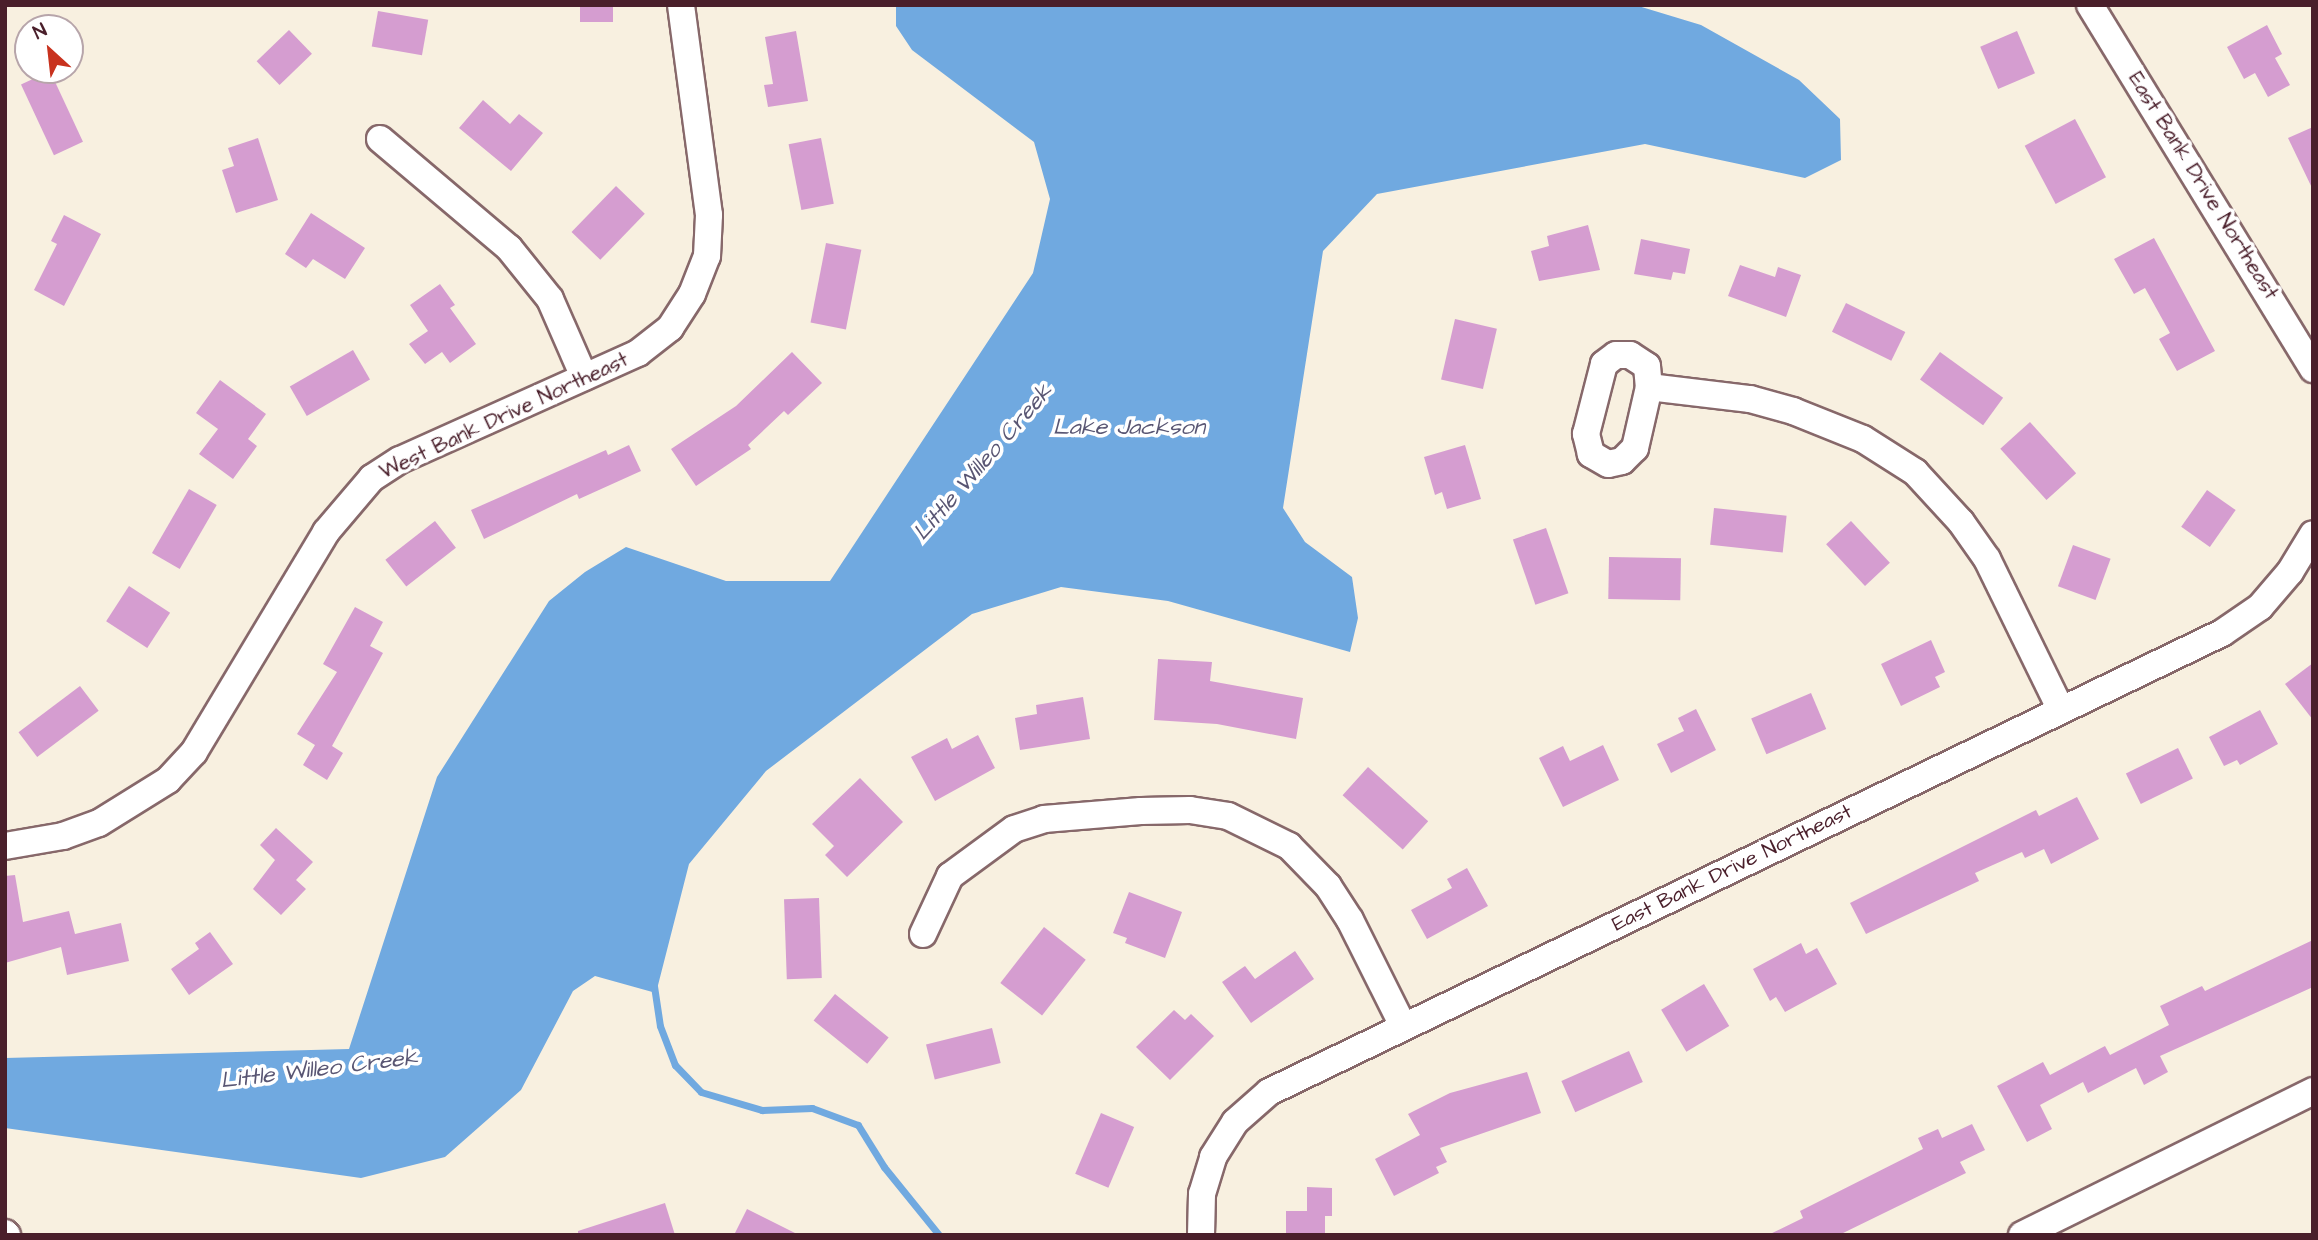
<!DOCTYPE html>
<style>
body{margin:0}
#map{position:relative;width:2318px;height:1240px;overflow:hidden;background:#f8f0e0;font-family:"Architects Daughter",sans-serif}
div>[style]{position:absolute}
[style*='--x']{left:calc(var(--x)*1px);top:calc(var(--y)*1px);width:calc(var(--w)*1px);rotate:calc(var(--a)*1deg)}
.water>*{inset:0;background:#70a9e0}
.stream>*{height:7px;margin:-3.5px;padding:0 3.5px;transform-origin:3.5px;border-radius:3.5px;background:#70a9e0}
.building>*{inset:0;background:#d59dd0;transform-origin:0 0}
.roads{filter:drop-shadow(2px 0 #87686a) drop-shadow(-2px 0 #87686a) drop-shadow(0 2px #87686a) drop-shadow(0 -2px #87686a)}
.minor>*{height:26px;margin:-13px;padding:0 13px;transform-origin:13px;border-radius:13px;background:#fff}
span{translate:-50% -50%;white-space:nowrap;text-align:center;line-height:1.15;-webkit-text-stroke:7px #fff;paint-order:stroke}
.street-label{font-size:21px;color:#4a1f2b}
.water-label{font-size:23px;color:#595673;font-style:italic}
.frame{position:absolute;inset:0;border:7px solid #4a1f2b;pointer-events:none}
.north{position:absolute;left:14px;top:14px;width:70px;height:70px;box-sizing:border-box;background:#fff;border:2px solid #b7a5aa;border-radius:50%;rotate:333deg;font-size:19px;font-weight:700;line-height:28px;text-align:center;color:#4a1f2b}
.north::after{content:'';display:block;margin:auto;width:24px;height:32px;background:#c8321e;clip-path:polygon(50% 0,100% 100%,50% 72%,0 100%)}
</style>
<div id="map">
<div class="water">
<i style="clip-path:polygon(896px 5px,1635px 5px,1701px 25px,1799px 80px,1840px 119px,1841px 160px,1805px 178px,1645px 144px,1377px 194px,1323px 251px,1283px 508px,1305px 542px,1352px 577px,1358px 618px,1350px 652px,1168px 601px,1061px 587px,972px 614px,766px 771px,689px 864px,656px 993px,595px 976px,573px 991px,521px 1090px,445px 1157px,361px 1178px,5px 1128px,5px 1058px,349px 1049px,437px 777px,549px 601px,585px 572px,626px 547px,726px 581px,830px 581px,1033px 273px,1050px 199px,1034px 142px,912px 50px,896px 26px)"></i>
</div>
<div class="stream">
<i style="--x:654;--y:986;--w:40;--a:81.5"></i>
<i style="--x:660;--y:1026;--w:42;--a:69"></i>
<i style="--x:675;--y:1065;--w:37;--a:46"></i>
<i style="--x:701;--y:1092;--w:64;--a:16.4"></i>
<i style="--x:762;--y:1110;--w:50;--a:-2.3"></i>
<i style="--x:812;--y:1108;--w:49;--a:20.3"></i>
<i style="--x:858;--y:1125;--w:49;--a:58.2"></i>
<i style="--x:884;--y:1167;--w:87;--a:51"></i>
</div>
<div class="building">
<i style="left:580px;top:5px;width:33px;height:17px"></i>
<i style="left:378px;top:11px;width:51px;height:36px;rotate:10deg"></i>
<i style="clip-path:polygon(2267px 25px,2282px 54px,2275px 58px,2290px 85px,2268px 97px,2255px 73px,2244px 79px,2227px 47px)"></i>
<i style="left:289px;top:30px;width:33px;height:45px;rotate:46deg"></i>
<i style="clip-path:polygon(796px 31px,808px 101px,768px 107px,764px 85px,773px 84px,765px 37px)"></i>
<i style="left:2017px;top:31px;width:46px;height:40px;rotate:67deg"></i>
<i style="left:50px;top:71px;width:78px;height:32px;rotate:65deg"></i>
<i style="clip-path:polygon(483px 100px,510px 124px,519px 114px,543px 133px,511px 171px,459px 128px)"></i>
<i style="left:2075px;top:119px;width:66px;height:57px;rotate:62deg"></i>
<i style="clip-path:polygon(2313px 127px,2313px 190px,2288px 138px)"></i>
<i style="clip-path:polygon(258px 138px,278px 200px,236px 213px,222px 170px,234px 166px,228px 148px)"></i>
<i style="left:821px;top:138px;width:67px;height:33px;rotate:79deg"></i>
<i style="left:616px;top:186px;width:40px;height:64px;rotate:44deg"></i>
<i style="clip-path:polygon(311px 213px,365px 248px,345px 279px,313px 259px,306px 268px,285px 254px)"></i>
<i style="clip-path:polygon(64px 215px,101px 234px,64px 306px,34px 290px,57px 244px,51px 241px)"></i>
<i style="clip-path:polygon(1588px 225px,1600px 270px,1539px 281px,1531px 251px,1549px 246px,1547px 236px)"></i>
<i style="clip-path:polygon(2154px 238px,2215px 351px,2177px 371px,2159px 339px,2170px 333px,2145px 288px,2134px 294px,2114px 259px)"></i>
<i style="clip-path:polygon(1641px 239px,1690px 249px,1685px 274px,1673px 272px,1671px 280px,1634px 274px)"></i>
<i style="left:826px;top:243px;width:36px;height:81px;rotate:11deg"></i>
<i style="clip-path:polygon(1740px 265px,1775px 277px,1778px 267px,1801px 275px,1786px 317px,1728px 296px)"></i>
<i style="clip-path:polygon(440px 284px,455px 305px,450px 308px,476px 344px,450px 363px,442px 352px,425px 364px,409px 344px,428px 331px,410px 305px)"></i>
<i style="left:1846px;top:303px;width:66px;height:32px;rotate:26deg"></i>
<i style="left:1455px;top:319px;width:43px;height:62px;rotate:13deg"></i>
<i style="left:353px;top:350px;width:34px;height:73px;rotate:60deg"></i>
<i style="clip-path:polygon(792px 352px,822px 383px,788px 415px,784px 411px,748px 445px,751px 449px,696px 486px,671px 449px,736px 406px)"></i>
<i style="left:1940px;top:352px;width:78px;height:34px;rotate:36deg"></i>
<i style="clip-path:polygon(220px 380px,266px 414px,248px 439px,257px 446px,233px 479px,199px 454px,218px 429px,196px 413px)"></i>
<i style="left:2030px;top:422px;width:69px;height:40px;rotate:48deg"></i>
<i style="clip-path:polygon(629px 445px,641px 471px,579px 499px,577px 494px,484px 539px,471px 510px,606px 450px,608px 455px)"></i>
<i style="clip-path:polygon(1465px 445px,1481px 499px,1447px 509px,1442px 492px,1435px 495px,1424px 457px)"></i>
<i style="left:189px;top:489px;width:32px;height:74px;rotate:30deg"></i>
<i style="left:2207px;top:490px;width:35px;height:45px;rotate:35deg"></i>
<i style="left:1714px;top:508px;width:73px;height:37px;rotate:6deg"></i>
<i style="left:435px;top:521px;width:34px;height:63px;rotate:52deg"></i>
<i style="left:1851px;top:521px;width:57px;height:34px;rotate:47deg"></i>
<i style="left:1546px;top:528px;width:69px;height:35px;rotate:71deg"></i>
<i style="left:2073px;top:545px;width:40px;height:44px;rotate:20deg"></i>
<i style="left:1609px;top:557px;width:72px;height:42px;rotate:1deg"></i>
<i style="left:129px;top:586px;width:49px;height:42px;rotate:33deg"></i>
<i style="clip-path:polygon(355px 607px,383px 622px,370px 646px,383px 653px,332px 746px,343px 753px,327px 780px,303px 765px,315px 745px,297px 734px,337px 672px,323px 664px)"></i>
<i style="clip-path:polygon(1931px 640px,1945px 672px,1935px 677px,1940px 687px,1901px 706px,1881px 664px)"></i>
<i style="clip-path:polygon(1158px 659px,1212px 662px,1210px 681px,1303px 698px,1296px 739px,1217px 724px,1154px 720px)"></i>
<i style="clip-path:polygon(2313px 663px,2313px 720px,2285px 684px)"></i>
<i style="left:80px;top:686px;width:31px;height:77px;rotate:53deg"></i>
<i style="left:1811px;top:693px;width:39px;height:65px;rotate:67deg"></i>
<i style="clip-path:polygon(1083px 697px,1090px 739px,1020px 750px,1015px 718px,1037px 714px,1036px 705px)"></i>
<i style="clip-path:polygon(1696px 709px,1716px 750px,1671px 773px,1657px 744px,1684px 731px,1678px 718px)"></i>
<i style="clip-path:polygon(2260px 710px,2278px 744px,2240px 765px,2237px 760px,2224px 766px,2209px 737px)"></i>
<i style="clip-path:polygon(978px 735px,995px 768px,935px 801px,911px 757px,947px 738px,952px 749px)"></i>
<i style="clip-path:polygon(1603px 745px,1619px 780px,1563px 807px,1539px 758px,1563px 746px,1570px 761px)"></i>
<i style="left:2178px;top:748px;width:34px;height:58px;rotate:64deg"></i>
<i style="left:1368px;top:767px;width:81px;height:38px;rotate:42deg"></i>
<i style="clip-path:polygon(860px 778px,903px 822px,847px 877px,825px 855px,834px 846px,812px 824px)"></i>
<i style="clip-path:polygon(2077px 797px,2099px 839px,2051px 864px,2044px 849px,2025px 858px,2022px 852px,1975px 873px,1979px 881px,1866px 934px,1850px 903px,2036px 810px,2039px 816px)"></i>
<i style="clip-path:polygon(276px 828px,313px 862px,296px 880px,306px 889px,281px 915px,253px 889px,275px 860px,260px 845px)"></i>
<i style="clip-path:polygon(1467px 868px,1488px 906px,1427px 939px,1411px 910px,1452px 888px,1447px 879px)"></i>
<i style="clip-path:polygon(15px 875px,23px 922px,69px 911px,75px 934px,121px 923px,129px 961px,67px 975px,61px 947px,5px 963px,5px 876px)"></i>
<i style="clip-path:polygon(1129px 892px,1182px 912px,1165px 958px,1125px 943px,1127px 938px,1113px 933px)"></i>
<i style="left:819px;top:898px;width:80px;height:35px;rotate:88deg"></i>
<i style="left:1044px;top:927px;width:53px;height:71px;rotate:38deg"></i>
<i style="clip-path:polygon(210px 932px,233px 964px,189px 995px,171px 969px,199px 949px,195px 943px)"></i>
<i style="clip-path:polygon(2313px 940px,2313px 987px,2160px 1056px,2168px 1072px,2144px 1085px,2136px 1068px,2088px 1093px,2083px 1082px,2040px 1105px,2052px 1129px,2027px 1142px,1997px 1086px,2043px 1062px,2050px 1075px,2105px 1046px,2110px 1055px,2169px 1025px,2160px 1006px,2202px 986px,2205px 991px)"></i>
<i style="clip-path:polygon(1801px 943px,1806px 954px,1817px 948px,1837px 984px,1785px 1012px,1776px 997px,1770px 1001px,1753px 969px)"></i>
<i style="clip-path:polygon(1295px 951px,1314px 979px,1251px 1023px,1222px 982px,1245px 966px,1255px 979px)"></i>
<i style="left:1704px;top:984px;width:49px;height:50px;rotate:59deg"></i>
<i style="left:835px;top:994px;width:69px;height:34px;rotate:39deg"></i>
<i style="clip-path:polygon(1174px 1010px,1185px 1020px,1191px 1014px,1214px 1036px,1170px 1080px,1136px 1047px)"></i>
<i style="left:992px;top:1028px;width:36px;height:68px;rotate:76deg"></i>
<i style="left:1629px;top:1051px;width:34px;height:74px;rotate:66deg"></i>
<i style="clip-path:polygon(1527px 1072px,1541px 1113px,1440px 1148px,1447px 1162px,1436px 1167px,1439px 1173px,1394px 1196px,1375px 1159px,1420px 1135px,1408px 1114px,1450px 1093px)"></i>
<i style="left:1101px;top:1113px;width:36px;height:66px;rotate:23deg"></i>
<i style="clip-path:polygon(1972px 1124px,1985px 1150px,1960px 1162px,1966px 1173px,1839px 1235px,1768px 1235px,1803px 1218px,1800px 1211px,1923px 1149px,1918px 1138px,1938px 1129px,1942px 1138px)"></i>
<i style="clip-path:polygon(1307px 1187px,1332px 1188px,1332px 1216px,1325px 1216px,1325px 1235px,1286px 1235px,1286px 1211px,1307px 1211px)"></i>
<i style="clip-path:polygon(665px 1203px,675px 1235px,578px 1235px,578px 1231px)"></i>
<i style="clip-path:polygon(747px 1209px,799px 1235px,734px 1235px)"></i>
</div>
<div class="roads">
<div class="minor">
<i style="--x:2090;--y:5;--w:427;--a:58.5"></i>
<i style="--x:380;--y:139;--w:169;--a:40.2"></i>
<i style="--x:509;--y:248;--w:65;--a:51.2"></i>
<i style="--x:550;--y:299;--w:85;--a:66.4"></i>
<i style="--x:1649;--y:387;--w:63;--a:102.9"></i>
<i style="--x:1635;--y:448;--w:18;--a:135"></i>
<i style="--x:1622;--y:461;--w:14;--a:168"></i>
<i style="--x:1608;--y:464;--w:20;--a:-150"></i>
<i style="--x:1591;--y:454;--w:21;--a:-104"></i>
<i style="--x:1586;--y:434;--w:72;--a:-75.6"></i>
<i style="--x:1604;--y:364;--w:15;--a:-37"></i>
<i style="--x:1616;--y:355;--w:14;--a:0"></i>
<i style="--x:1630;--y:355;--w:20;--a:33"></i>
<i style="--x:1647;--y:366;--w:21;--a:85"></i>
<i style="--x:1649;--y:387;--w:102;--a:6.8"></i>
<i style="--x:1750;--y:399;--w:45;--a:15.6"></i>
<i style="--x:1793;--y:411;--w:75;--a:21.8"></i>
<i style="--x:1863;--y:439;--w:62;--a:32.4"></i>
<i style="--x:1915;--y:472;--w:68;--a:47.4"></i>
<i style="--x:1961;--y:522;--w:45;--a:54.9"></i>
<i style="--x:1987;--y:559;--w:168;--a:63.9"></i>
<i style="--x:5;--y:846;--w:59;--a:-9.8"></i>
<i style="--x:63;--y:836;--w:38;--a:-20"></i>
<i style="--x:99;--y:823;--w:81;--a:-31.9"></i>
<i style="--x:168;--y:780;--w:38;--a:-47"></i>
<i style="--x:194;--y:752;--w:257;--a:-59"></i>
<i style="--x:326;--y:532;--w:71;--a:-49.6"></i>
<i style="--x:372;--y:478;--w:33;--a:-33"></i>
<i style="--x:400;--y:460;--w:261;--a:-24.2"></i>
<i style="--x:638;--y:353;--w:41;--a:-38"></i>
<i style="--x:670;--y:328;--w:40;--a:-57.1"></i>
<i style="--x:692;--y:294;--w:41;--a:-68.5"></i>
<i style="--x:707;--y:256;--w:41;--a:-87.2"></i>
<i style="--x:709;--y:215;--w:212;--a:-97.6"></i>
<i style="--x:923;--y:934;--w:64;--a:-65"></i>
<i style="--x:950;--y:876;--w:79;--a:-36.3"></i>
<i style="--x:1014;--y:829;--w:32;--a:-18"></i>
<i style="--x:1044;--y:819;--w:97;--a:-4.7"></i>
<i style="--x:1141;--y:811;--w:49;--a:-1.2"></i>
<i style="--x:1190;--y:810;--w:38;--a:9"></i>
<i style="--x:1228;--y:816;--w:68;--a:26.2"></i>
<i style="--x:1289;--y:846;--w:56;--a:45.7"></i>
<i style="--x:1328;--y:886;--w:40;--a:57.1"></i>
<i style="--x:1350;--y:920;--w:119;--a:63.4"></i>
<i style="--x:5;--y:1233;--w:3;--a:45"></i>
<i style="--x:1201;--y:1235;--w:41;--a:-88.6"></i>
<i style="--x:1202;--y:1194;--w:39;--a:-73"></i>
<i style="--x:1213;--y:1157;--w:41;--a:-57.8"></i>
<i style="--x:1235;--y:1122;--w:45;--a:-41.4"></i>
<i style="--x:1269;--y:1092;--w:1058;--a:-25.72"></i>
<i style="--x:2222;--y:633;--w:46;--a:-34.4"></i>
<i style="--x:2260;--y:607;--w:46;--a:-49.4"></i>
<i style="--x:2290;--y:572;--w:44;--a:-58.8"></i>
<i style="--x:2022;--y:1235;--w:325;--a:-26.3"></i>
</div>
</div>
<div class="street-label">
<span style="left:2203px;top:186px;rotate:58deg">East Bank Drive Northeast</span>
<span style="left:504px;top:416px;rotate:-25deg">West Bank Drive Northeast</span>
<span style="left:1732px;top:868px;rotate:-26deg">East Bank Drive Northeast</span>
</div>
<div class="water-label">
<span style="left:1129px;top:427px">Lake Jackson</span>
<span style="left:983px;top:462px;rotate:-49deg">Little Willeo Creek</span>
<span style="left:319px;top:1069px;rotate:-7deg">Little Willeo Creek</span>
</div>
<div class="frame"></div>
<div class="north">N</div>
</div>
